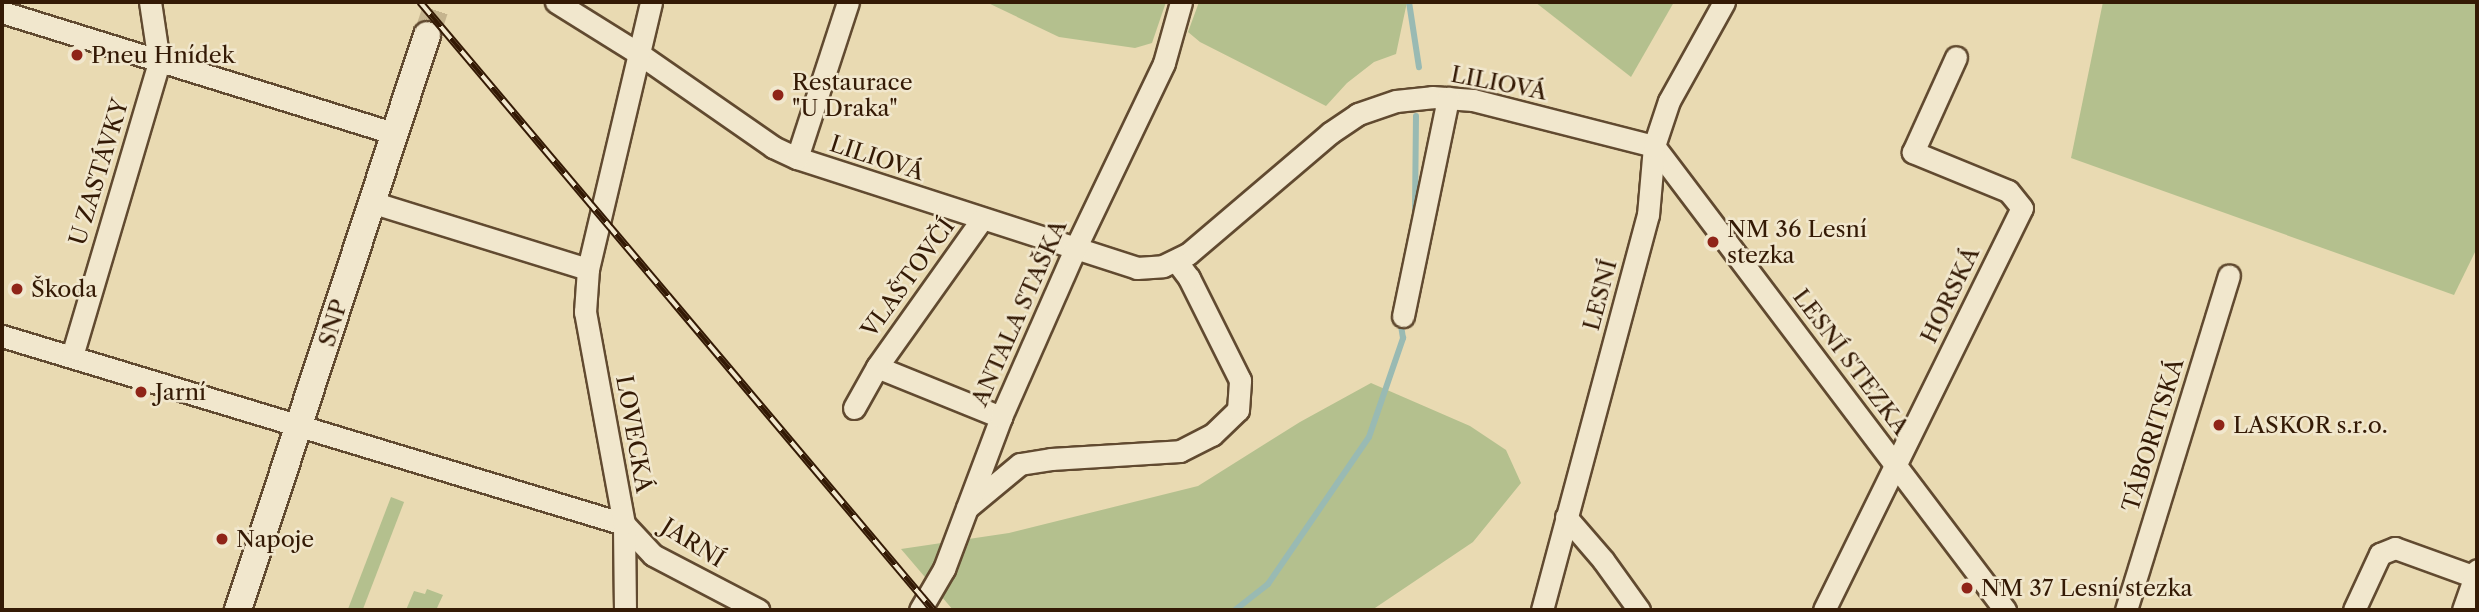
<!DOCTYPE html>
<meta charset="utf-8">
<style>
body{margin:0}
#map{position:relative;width:2479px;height:612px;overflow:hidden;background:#e9dab2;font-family:"Libre Caslon Text",serif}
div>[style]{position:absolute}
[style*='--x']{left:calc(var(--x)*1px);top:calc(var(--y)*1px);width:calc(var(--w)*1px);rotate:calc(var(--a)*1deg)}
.green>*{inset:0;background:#b4c08e;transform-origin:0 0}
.stream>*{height:6px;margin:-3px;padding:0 3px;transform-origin:3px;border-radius:3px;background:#99bab3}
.tertiary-tunnel>*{height:26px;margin-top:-13px;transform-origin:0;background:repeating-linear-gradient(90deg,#c5b48f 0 26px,transparent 0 39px)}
.roads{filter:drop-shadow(2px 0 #614a30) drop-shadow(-2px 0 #614a30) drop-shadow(0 2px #614a30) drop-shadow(0 -2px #614a30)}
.minor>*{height:21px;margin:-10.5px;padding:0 10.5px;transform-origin:10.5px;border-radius:10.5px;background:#f1e7cd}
.tertiary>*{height:26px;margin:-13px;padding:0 13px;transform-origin:13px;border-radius:13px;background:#f1e7cd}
.rail>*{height:8px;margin-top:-4px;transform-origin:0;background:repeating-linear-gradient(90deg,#f1e7cd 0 16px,#341a05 0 32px);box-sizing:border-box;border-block:2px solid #341a05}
.dots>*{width:19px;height:19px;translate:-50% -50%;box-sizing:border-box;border:4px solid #f1e7cd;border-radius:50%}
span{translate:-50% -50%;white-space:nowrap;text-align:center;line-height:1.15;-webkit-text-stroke:5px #f1e7cd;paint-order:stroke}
.poi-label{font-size:23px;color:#341a05}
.left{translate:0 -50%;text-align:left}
.street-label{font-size:23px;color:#341a05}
.frame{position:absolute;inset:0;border:4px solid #341a05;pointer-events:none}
</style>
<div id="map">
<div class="green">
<i style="clip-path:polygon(986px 2px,1166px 2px,1152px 43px,1135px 48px,1059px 37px)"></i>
<i style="clip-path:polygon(1199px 2px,1407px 2px,1396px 54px,1374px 62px,1347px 83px,1326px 106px,1200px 42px,1188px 32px)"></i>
<i style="clip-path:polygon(1535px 2px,1674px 2px,1631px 77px)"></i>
<i style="clip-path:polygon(2103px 2px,2477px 2px,2477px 248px,2454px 295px,2071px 158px)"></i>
<i style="clip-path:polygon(1371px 383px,1470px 426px,1506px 450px,1521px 483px,1473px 542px,1372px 610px,953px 610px,901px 549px,1009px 533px,1198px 486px,1300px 422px)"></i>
<i style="left:391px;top:497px;width:14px;height:121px;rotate:21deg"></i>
<i style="clip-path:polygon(427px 589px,443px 595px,437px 608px,441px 610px,406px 610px,414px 591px,425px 594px)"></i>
</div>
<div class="stream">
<i style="--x:1409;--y:2;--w:66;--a:81.3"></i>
<i style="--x:1415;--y:211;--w:95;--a:-89.4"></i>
<i style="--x:1235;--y:610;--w:42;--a:-38.2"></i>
<i style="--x:1268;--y:584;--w:178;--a:-55.5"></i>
<i style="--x:1369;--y:437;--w:105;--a:-71"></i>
<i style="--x:1403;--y:338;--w:19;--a:-99"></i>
</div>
<div class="tertiary-tunnel">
<i style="--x:427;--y:35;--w:35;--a:-72"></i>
</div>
<div class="roads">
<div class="minor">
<i style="--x:556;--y:2;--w:97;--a:31.9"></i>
<i style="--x:638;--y:53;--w:165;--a:34.8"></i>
<i style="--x:773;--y:147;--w:26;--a:25"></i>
<i style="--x:797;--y:158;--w:357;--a:17.9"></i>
<i style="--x:1137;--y:268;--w:26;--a:-4"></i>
<i style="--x:1163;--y:266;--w:28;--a:-26"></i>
<i style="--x:1188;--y:254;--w:187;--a:-40.4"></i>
<i style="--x:1330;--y:133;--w:34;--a:-34"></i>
<i style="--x:1358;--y:114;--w:40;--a:-18.9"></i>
<i style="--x:1396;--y:101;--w:36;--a:-6"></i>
<i style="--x:1432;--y:97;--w:41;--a:4.2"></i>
<i style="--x:1473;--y:100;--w:187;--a:14.3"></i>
<i style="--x:2;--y:12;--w:412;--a:17.2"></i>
<i style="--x:1654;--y:146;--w:582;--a:52.89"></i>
<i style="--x:797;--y:158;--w:164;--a:-71.9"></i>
<i style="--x:371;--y:202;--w:227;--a:17.2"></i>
<i style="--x:982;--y:219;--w:181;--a:125.4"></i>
<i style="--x:877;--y:367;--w:134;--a:22"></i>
<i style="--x:1403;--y:316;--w:223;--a:-78.3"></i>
<i style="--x:2;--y:336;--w:650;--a:16.82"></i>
<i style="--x:624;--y:524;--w:42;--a:46.9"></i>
<i style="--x:653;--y:555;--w:119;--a:27.6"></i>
<i style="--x:72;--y:356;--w:307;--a:-73.5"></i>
<i style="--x:159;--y:62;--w:61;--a:-98.5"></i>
<i style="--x:854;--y:408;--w:47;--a:-60.7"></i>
<i style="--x:967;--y:508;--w:69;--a:-39.7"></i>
<i style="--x:1020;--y:464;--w:31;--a:-9"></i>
<i style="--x:1051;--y:459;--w:129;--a:-3.5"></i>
<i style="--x:1180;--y:451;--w:36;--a:-27"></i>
<i style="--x:1212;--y:435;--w:36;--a:-44"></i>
<i style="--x:1238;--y:410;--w:30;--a:-86"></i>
<i style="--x:1240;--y:380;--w:114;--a:-116.6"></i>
<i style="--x:1189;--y:278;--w:21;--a:-127"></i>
<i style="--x:1566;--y:517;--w:57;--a:49.3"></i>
<i style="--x:1603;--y:560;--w:62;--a:54.2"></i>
<i style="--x:625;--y:610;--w:86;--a:-90.7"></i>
<i style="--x:624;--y:524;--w:216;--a:-100.4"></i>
<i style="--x:585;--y:312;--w:43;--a:-86"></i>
<i style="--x:588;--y:269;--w:274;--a:-76.7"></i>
<i style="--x:920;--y:610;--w:48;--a:-59.7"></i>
<i style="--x:944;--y:569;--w:162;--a:-69.4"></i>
<i style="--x:1001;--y:417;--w:184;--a:-66.2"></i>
<i style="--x:1075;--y:249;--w:206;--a:-64.4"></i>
<i style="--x:1164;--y:63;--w:63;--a:-74.4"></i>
<i style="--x:1542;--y:610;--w:409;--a:-75"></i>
<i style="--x:1648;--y:215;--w:69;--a:-85"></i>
<i style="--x:1654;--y:146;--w:47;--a:-71.6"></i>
<i style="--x:1669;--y:101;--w:113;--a:-60.9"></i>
<i style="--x:1824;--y:610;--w:448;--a:-63.8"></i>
<i style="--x:2022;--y:208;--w:22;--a:-129"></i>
<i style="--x:2008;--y:191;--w:103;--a:-157.7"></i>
<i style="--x:1913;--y:152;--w:104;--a:-65.6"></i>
<i style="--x:2126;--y:610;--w:350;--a:-72.9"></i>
<i style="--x:2354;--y:610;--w:62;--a:-65.1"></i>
<i style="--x:2380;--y:554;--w:16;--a:-22"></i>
<i style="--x:2395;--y:548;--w:85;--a:19.9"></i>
<i style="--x:2463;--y:610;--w:42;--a:-70.7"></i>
</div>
<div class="tertiary">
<i style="--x:238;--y:610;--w:605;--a:-71.8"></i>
</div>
</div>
<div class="rail">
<i style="--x:420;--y:2;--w:796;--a:49.84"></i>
</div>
<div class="dots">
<i style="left:77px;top:55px;background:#8f2418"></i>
<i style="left:778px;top:95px;background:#8f2418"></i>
<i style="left:1713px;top:242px;background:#8f2418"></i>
<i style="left:17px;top:289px;background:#8f2418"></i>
<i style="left:141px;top:392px;background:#8f2418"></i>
<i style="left:2219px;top:425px;background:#8f2418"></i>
<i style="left:222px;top:539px;background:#8f2418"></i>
<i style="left:1967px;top:588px;background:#8f2418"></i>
</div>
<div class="poi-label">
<span class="left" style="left:91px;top:55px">Pneu Hnídek</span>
<span class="left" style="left:792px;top:95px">Restaurace<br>"U Draka"</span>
<span class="left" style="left:1727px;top:242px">NM 36 Lesní<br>stezka</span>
<span class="left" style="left:31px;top:289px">Škoda</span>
<span class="left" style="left:155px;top:392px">Jarní</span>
<span class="left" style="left:2233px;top:425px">LASKOR s.r.o.</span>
<span class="left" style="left:236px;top:539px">Napoje</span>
<span class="left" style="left:1981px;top:588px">NM 37 Lesní stezka</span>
</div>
<div class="street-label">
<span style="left:1499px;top:83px;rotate:11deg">LILIOVÁ</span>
<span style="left:877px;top:158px;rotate:18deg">LILIOVÁ</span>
<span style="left:99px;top:172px;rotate:-73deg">U ZASTÁVKY</span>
<span style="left:908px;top:278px;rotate:-54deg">VLAŠTOVČÍ</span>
<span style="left:1600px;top:295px;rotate:-75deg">LESNÍ</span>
<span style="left:1950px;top:295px;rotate:-64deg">HORSKÁ</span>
<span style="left:1019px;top:313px;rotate:-66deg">ANTALA STAŠKA</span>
<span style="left:333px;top:323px;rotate:-73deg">SNP</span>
<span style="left:1851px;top:362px;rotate:53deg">LESNÍ STEZKA</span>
<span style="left:634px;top:434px;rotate:80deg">LOVECKÁ</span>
<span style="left:2153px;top:435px;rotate:-73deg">TÁBORITSKÁ</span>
<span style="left:693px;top:543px;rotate:32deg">JARNÍ</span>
</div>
<div class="frame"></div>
</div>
